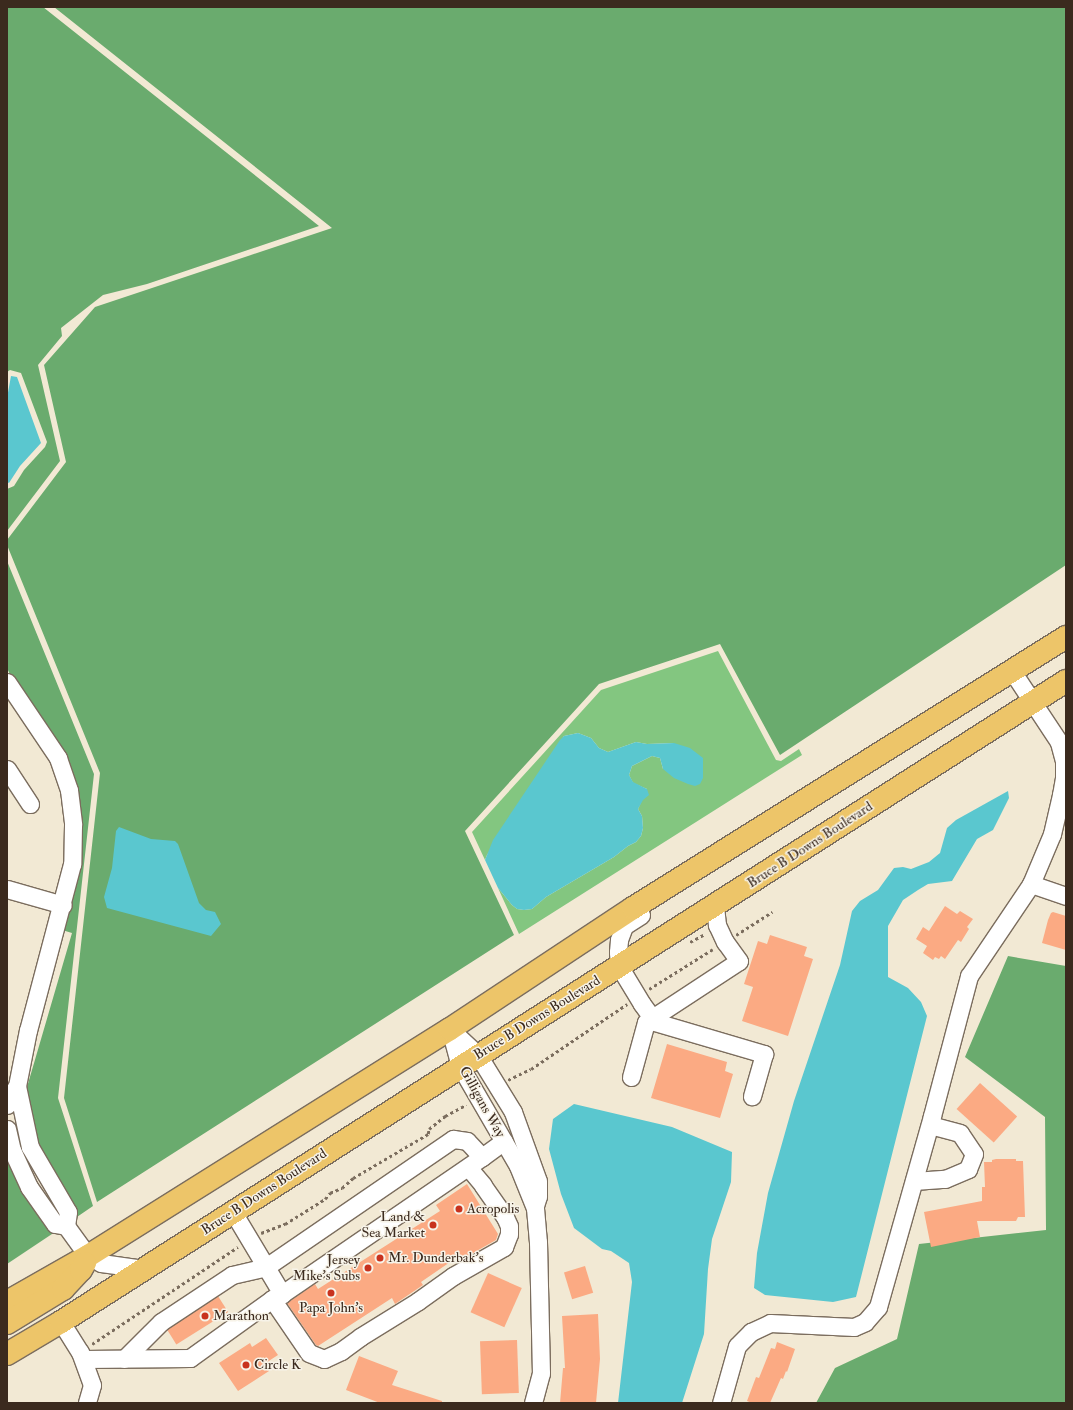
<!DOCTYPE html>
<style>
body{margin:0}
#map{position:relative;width:1073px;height:1410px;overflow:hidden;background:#f2e9d4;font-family:"IM FELL Double Pica",serif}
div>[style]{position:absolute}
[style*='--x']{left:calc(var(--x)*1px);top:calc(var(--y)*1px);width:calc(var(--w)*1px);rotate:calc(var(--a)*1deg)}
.green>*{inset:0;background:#83c680}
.forest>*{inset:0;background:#6aab6e}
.water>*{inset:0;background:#5ac7cf}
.building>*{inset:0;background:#fbaa83;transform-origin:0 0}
.path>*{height:2.5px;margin-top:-1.25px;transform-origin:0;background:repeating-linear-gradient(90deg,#7b6d5e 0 3px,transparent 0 6px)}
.roads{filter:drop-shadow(1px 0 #7b6d5e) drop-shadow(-1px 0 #7b6d5e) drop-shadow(0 1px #7b6d5e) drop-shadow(0 -1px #7b6d5e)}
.minor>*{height:17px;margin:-8.5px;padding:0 8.5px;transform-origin:8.5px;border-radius:8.5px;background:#fff}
.major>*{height:22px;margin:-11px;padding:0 11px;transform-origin:11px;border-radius:11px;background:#edc569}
.dots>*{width:11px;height:11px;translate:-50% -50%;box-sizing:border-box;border:2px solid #f7f3e8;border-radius:50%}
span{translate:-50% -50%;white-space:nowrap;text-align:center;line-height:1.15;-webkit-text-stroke:3px #f7f3e8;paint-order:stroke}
.street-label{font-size:14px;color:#3b2a1e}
.poi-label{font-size:14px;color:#3b2a1e}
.left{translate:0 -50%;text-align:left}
.right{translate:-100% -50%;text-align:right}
.frame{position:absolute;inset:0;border:8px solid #3b2a1e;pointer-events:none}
</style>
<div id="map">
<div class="green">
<i style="clip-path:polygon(718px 651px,776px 760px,781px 761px,799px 749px,802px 755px,519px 934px,498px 888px,512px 905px,517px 909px,524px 910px,532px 909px,546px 897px,614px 857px,628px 846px,636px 842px,641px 836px,643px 828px,642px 816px,638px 809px,647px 789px,633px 783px,629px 775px,632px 766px,652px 756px,660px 758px,663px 769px,674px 743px,647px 744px,636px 742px,608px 752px,599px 748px,591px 738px,578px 733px,564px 736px,487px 855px,485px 860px,472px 832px,601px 690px)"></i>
</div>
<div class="forest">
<i style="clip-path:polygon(7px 7px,43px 7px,319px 226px,147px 284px,103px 295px,61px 328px,62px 336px,38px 365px,60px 461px,7px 531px,7px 489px,14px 486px,24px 470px,45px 447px,47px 442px,21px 373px,10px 370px,7px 372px)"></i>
<i style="clip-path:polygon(54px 7px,1066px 7px,1066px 565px,780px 755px,720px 644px,599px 684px,465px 831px,514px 935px,97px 1202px,64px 1098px,100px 773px,7px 545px,7px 540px,66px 462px,44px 365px,95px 307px,332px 228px)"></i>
<i style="clip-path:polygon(7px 561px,94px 774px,58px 1098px,93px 1206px,74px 1219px,37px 1144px,25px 1094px,72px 933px,62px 930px,80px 824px,7px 668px)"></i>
<i style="clip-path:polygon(1008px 956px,1066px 966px,1066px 1403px,816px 1403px,835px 1368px,897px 1339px,919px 1244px,1046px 1230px,1045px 1117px,965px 1057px)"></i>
<i style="clip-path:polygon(7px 1157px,55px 1232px,7px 1264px)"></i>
</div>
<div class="water">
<i style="clip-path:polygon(11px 376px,17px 377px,41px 443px,20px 466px,9px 483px,7px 482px,7px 398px)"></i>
<i style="clip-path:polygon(578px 733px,591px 738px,599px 748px,608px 752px,636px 742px,647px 744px,674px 743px,690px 748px,703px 758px,703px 778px,700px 784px,695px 786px,688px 784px,674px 778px,663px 769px,660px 758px,652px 756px,632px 766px,629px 775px,633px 782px,647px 789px,649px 795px,643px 800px,638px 809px,642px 816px,643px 828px,641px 836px,636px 842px,628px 846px,614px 857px,546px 897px,532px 909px,524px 910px,517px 909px,512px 905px,498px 888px,485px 860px,493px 840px,560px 740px,564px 736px)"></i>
<i style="clip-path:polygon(1008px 791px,1009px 798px,993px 830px,977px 839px,952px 881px,928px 884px,918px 890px,903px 900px,888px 926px,888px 977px,908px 988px,921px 1002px,927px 1016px,856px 1297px,833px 1302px,765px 1295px,754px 1288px,757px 1253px,768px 1193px,794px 1101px,840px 965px,852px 911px,860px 901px,878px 890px,894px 868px,903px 867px,911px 869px,929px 862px,940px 853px,947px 828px,956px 820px)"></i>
<i style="clip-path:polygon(119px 827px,151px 839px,175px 841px,178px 844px,199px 903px,206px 910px,215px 912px,221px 924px,211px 936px,107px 908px,104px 897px,112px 868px,116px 831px)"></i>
<i style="clip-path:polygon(574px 1104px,672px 1127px,732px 1152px,731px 1182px,712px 1239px,708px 1269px,704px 1334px,682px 1403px,618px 1403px,632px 1282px,629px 1263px,611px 1251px,602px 1249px,574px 1228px,561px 1194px,549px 1149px,553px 1119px)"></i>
</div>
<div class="building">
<i style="clip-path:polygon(945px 906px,957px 914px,960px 911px,973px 919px,967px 927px,969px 929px,961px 942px,958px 940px,945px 959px,941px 956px,939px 959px,935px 957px,933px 960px,923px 953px,927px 946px,916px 939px,923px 927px,929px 931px)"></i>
<i style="clip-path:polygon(1053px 912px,1066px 916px,1066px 950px,1042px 943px,1048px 920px,1051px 913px)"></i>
<i style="clip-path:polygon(770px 935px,807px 947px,804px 956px,813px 959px,788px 1036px,742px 1021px,753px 987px,744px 984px,758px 941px,767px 944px)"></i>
<i style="clip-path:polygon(667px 1044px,727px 1062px,725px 1071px,733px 1074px,720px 1118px,651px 1098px)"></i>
<i style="left:980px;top:1083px;width:50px;height:35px;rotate:42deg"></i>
<i style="clip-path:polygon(996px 1159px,1016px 1159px,1016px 1161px,1023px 1161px,1025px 1217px,1018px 1217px,1016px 1221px,977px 1221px,980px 1237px,931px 1247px,924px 1212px,982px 1201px,982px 1187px,985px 1187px,984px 1162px,992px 1162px,992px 1160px)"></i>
<i style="clip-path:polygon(467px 1184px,498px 1234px,496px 1240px,459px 1261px,456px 1258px,421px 1282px,423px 1285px,395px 1304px,392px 1298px,318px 1346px,316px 1345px,287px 1303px,315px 1284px,318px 1289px,440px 1211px,436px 1205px)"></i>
<i style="left:585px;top:1266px;width:28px;height:22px;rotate:73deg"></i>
<i style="left:488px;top:1273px;width:37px;height:43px;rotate:24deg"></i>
<i style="left:218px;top:1296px;width:19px;height:61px;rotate:58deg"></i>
<i style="clip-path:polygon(598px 1314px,600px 1359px,596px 1403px,560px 1403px,563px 1368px,565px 1368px,562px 1316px)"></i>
<i style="clip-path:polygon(266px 1338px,278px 1355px,264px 1364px,269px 1371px,238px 1391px,219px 1363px,250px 1343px,252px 1347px)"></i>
<i style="left:517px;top:1340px;width:53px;height:37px;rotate:88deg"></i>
<i style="clip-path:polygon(777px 1342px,795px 1349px,787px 1372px,786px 1371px,783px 1379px,781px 1378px,770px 1403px,752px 1403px,747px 1401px,756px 1377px,759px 1378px,771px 1348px,775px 1349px)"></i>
<i style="clip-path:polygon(359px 1356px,398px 1371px,392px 1385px,442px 1401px,442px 1403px,380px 1403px,346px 1390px)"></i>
</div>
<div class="path">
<i style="--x:736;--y:935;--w:43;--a:-32.6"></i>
<i style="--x:690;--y:942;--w:15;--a:-28"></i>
<i style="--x:649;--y:989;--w:75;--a:-32"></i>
<i style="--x:508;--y:1080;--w:25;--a:-26"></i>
<i style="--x:531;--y:1069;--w:116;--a:-34.1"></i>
<i style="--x:261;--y:1233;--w:26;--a:-21"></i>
<i style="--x:285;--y:1224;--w:47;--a:-32"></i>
<i style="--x:325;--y:1199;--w:8;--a:-50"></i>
<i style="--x:330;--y:1193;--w:13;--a:-23"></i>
<i style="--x:342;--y:1188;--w:15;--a:-42"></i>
<i style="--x:353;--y:1178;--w:87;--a:-30.4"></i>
<i style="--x:428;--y:1134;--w:5;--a:-79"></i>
<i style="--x:429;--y:1129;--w:21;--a:-39"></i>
<i style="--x:445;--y:1116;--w:24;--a:-28"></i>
<i style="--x:92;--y:1344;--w:175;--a:-33.6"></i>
</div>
<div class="roads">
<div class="minor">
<i style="--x:7;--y:682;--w:92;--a:56.1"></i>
<i style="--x:58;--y:758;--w:34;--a:71"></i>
<i style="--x:69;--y:790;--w:35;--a:83"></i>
<i style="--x:73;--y:825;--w:39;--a:91"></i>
<i style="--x:72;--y:864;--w:172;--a:104.8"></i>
<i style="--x:28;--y:1030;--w:57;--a:101.1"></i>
<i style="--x:17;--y:1086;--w:62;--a:78"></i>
<i style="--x:30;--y:1147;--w:75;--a:59.7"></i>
<i style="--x:68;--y:1212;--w:14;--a:98"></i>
<i style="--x:7;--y:769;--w:42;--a:56.7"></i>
<i style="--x:1031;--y:884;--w:37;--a:19"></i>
<i style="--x:7;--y:889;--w:58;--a:15.9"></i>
<i style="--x:641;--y:915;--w:20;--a:147"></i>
<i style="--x:624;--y:926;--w:15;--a:110"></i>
<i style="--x:619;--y:940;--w:12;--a:95"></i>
<i style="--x:618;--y:952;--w:14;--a:86"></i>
<i style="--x:619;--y:966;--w:44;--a:58.8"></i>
<i style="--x:642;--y:1004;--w:22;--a:54"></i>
<i style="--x:655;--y:1022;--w:114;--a:16.4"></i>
<i style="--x:764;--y:1054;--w:44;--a:105.9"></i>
<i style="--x:450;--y:1029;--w:38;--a:75"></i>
<i style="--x:460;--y:1066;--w:116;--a:59.9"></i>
<i style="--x:518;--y:1166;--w:45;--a:68"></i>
<i style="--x:535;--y:1208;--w:34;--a:85"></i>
<i style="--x:538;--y:1242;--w:131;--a:88.7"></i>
<i style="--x:541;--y:1373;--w:31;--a:105"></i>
<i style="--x:450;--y:1029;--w:38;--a:43"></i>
<i style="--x:478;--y:1055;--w:67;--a:58.4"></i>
<i style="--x:513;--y:1112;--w:73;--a:70.1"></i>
<i style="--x:538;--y:1181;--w:15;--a:90"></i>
<i style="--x:538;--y:1196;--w:10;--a:107"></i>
<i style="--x:631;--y:1077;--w:57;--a:-74.7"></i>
<i style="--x:646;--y:1022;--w:111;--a:-33.3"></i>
<i style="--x:739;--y:961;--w:24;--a:-126"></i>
<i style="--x:725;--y:942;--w:19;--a:-115"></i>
<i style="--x:717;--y:925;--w:19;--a:-96"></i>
<i style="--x:7;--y:1105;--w:7;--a:-82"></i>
<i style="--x:8;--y:1098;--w:15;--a:-53"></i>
<i style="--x:7;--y:1129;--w:22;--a:77"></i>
<i style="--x:12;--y:1150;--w:41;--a:65.3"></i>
<i style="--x:29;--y:1187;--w:45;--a:54.9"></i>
<i style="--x:55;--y:1224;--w:11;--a:10"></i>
<i style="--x:66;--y:1226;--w:37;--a:54"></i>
<i style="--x:88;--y:1256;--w:15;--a:28"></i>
<i style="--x:101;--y:1263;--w:43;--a:7.9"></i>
<i style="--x:914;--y:1181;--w:31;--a:-4"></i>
<i style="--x:945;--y:1179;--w:25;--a:-23"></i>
<i style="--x:968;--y:1169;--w:16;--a:-68"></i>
<i style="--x:974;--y:1154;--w:25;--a:-124"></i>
<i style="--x:960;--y:1133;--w:31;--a:-165"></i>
<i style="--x:233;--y:1212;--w:96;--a:59.1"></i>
<i style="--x:272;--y:1299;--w:65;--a:55.6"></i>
<i style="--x:309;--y:1353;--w:16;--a:22"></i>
<i style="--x:324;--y:1359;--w:19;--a:-25"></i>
<i style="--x:341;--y:1351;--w:24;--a:-36"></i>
<i style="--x:360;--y:1337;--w:68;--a:-31.8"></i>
<i style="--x:418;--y:1301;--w:43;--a:-35.5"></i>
<i style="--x:453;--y:1276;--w:59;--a:-29.6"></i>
<i style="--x:504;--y:1247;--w:14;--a:-69"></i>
<i style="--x:509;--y:1234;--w:8;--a:-90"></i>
<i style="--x:509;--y:1226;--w:10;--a:-114"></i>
<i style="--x:505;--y:1217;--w:39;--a:-125"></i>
<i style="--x:483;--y:1185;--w:23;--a:-130"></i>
<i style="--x:61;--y:1322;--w:36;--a:58"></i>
<i style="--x:80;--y:1352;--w:35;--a:70"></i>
<i style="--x:92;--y:1385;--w:19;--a:106"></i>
<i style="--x:84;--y:1359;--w:106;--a:-0.5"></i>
<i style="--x:190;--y:1358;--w:101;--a:-35.7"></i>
<i style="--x:272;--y:1299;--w:11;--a:-27"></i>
<i style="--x:282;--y:1294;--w:242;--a:-34.4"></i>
<i style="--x:124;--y:1359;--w:52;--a:-45"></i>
<i style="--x:161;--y:1322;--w:85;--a:-33.5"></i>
<i style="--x:232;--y:1275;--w:35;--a:-13"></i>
<i style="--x:266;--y:1267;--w:227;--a:-34.4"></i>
<i style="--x:453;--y:1139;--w:14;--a:8"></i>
<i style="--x:467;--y:1141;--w:22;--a:47"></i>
<i style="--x:482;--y:1157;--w:27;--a:-36"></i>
<i style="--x:721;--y:1403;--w:59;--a:-74.3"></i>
<i style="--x:737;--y:1346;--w:20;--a:-45"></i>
<i style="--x:751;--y:1332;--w:21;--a:-25"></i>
<i style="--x:770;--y:1323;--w:84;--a:2.7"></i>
<i style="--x:854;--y:1327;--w:12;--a:-24"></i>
<i style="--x:865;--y:1322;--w:20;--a:-49"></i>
<i style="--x:878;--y:1307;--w:198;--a:-74.2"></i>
<i style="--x:932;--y:1116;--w:145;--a:-75.2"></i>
<i style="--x:969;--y:976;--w:111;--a:-56"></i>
<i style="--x:1031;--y:884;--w:54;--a:-67.2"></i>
<i style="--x:1052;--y:834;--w:40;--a:-77"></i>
<i style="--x:1061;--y:795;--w:17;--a:-80"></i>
<i style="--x:1064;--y:778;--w:17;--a:-90"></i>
<i style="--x:1064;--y:761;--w:20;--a:-105"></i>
<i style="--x:1059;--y:742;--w:85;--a:-123.5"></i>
</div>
<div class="major">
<i style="--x:7;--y:1302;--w:93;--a:-29.6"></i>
<i style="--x:88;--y:1256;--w:427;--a:-32.1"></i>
<i style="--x:450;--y:1029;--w:219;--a:-33.5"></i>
<i style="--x:633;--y:908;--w:511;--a:-32.04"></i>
<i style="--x:7;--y:1323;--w:66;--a:-31.3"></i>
<i style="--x:63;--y:1289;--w:26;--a:-47"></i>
<i style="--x:81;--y:1270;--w:8;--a:-60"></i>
<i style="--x:7;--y:1354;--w:63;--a:-30.7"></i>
<i style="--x:61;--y:1322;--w:1192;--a:-32.53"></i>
</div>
</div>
<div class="dots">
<i style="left:459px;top:1209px;background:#c8321e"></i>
<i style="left:433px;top:1225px;background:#c8321e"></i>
<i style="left:380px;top:1258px;background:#c8321e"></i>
<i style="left:368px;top:1268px;background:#c8321e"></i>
<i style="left:331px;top:1293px;background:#c8321e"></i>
<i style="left:205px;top:1316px;background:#c8321e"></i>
<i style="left:246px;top:1365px;background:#c8321e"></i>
</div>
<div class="street-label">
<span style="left:810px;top:845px;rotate:-33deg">Bruce B Downs Boulevard</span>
<span style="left:537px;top:1018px;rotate:-32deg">Bruce B Downs Boulevard</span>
<span style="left:482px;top:1102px;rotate:61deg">Gilligans Way</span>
<span style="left:264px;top:1192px;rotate:-33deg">Bruce B Downs Boulevard</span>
</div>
<div class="poi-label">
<span class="left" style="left:467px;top:1209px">Acropolis</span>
<span class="right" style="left:425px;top:1225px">Land &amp;<br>Sea Market</span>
<span class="left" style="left:388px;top:1258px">Mr. Dunderbak's</span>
<span class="right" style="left:360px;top:1268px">Jersey<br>Mike's Subs</span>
<span style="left:331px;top:1308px">Papa John's</span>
<span class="left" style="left:213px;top:1316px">Marathon</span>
<span class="left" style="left:254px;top:1365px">Circle K</span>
</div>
<div class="frame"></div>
</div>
